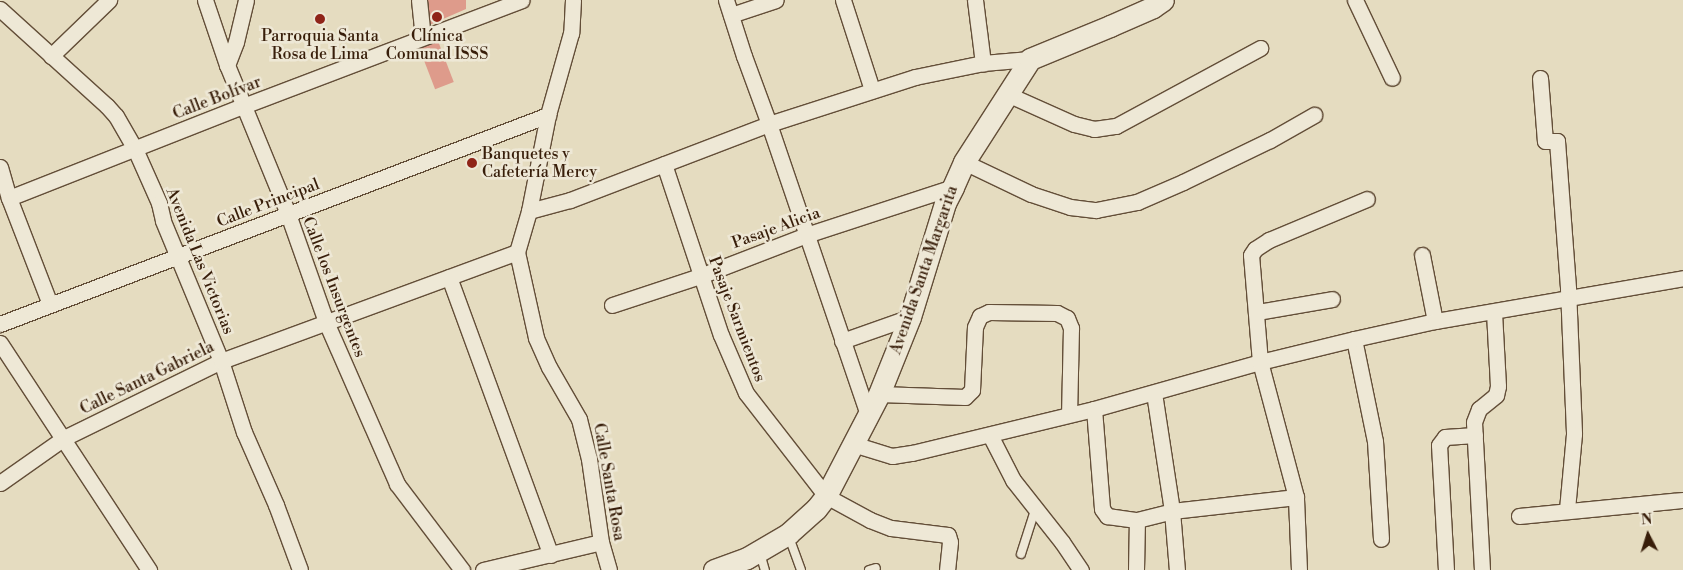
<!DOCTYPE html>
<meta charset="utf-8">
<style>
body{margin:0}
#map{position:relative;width:1683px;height:570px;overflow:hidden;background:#e5dcc0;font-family:"Libre Bodoni",serif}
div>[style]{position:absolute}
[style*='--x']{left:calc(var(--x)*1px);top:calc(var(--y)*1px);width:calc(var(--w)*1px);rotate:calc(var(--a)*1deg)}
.building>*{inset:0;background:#de9b8b;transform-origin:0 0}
.roads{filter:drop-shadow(1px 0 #634e38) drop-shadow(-1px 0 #634e38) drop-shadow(0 1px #634e38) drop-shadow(0 -1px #634e38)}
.lane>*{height:8px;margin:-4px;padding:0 4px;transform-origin:4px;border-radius:4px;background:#eee8d6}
.street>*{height:15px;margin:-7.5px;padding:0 7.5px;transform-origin:7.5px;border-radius:7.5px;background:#eee8d6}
.secondary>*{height:21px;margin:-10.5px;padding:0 10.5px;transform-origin:10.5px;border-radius:10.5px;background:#eee8d6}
.dots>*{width:14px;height:14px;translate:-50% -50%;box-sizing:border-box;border:2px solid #eee8d6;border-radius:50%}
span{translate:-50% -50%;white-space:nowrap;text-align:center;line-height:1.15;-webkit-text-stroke:5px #eee8d6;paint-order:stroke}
.poi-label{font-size:16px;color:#381e0a}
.left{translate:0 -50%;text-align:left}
.street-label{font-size:16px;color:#381e0a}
.north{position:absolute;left:1623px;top:510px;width:50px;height:50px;-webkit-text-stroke:4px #eee8d6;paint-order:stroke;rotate:355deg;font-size:14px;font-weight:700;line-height:20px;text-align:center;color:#381e0a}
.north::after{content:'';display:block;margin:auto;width:18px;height:22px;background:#381e0a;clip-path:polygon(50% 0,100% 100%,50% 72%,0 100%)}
</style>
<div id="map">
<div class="building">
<i style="clip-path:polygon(426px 0,466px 0,466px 9px,427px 26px)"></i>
<i style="left:438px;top:41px;width:44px;height:20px;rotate:69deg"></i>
</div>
<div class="roads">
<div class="lane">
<i style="--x:789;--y:537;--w:35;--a:70"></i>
<i style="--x:760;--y:553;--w:18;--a:74"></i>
<i style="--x:1021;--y:554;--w:46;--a:-72.3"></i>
<i style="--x:869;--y:570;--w:7;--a:-16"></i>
</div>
<div class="street">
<i style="--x:205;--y:0;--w:69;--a:71.3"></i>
<i style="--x:246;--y:0;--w:43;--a:103.4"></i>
<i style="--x:236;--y:42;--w:25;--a:111"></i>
<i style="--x:227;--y:65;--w:161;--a:67.7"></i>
<i style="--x:288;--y:214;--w:114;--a:70.6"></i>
<i style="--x:326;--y:322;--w:177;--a:66.3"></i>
<i style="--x:397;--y:484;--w:108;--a:52.9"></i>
<i style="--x:419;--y:0;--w:37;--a:84"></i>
<i style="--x:573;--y:0;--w:33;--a:93"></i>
<i style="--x:571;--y:33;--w:85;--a:105.7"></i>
<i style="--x:548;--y:115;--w:98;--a:101.2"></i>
<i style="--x:529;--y:211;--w:43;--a:106.3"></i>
<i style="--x:517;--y:252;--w:88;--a:77.5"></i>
<i style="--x:536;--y:338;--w:32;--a:66"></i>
<i style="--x:549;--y:367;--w:60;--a:60"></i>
<i style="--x:579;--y:419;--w:41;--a:76"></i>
<i style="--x:589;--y:459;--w:84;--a:81.8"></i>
<i style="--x:601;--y:542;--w:29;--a:74"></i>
<i style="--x:726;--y:0;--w:59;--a:72.2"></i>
<i style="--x:744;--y:56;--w:72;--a:69.8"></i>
<i style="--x:769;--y:124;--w:306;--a:71.2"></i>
<i style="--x:843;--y:0;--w:95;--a:72.1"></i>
<i style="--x:975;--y:0;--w:64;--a:82.8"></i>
<i style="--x:1355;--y:0;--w:86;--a:64.6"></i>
<i style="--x:0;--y:9;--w:144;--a:42.2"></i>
<i style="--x:107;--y:106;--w:13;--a:48"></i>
<i style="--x:116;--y:116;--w:38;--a:60"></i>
<i style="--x:135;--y:149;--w:59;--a:66"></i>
<i style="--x:159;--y:203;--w:18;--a:77"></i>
<i style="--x:163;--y:221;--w:152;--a:67.5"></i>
<i style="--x:221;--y:361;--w:75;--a:72.1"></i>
<i style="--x:244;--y:432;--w:80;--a:66.3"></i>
<i style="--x:276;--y:505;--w:69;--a:69.7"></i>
<i style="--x:731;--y:15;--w:47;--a:-18.4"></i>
<i style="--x:51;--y:56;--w:81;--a:-44"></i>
<i style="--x:1540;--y:78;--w:63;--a:85.5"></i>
<i style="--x:1545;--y:141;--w:12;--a:0"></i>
<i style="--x:1557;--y:141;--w:148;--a:85.7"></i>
<i style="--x:1568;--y:289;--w:145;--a:87.6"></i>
<i style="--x:1574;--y:434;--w:76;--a:95.3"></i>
<i style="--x:1007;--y:94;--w:73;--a:24.1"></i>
<i style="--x:1074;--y:124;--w:21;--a:14"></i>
<i style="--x:1094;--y:129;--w:22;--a:-8"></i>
<i style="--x:1116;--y:126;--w:164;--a:-28.4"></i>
<i style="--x:964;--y:162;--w:74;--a:25.5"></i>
<i style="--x:1031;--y:194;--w:41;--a:18.4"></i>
<i style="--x:1070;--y:207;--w:26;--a:7"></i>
<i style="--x:1096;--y:210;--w:42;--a:-11"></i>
<i style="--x:1137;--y:202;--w:50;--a:-23.5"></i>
<i style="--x:1183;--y:182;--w:97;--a:-25.8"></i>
<i style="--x:1270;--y:140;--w:51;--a:-29.6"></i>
<i style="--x:664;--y:164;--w:180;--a:71.6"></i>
<i style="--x:721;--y:335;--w:63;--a:66.7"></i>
<i style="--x:746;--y:393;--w:130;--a:52.2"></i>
<i style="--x:826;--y:496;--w:50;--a:28.6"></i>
<i style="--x:870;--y:520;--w:22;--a:21"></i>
<i style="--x:891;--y:528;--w:57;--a:7"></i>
<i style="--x:948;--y:535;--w:7;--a:74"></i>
<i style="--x:950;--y:542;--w:28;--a:96"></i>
<i style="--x:0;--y:167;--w:32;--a:74"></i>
<i style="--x:9;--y:198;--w:114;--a:68.9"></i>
<i style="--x:9;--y:198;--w:251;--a:-21.5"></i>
<i style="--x:243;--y:106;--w:298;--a:-20.8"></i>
<i style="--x:529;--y:211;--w:42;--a:-15"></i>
<i style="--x:570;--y:200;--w:213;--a:-20.9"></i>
<i style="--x:769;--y:124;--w:153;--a:-17.8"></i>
<i style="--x:915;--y:77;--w:69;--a:-11.6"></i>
<i style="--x:983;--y:63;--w:47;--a:-4.9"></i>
<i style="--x:1422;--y:255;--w:67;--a:78.9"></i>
<i style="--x:449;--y:277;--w:296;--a:69.9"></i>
<i style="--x:612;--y:305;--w:93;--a:-18.2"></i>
<i style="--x:700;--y:276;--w:114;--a:-21.1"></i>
<i style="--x:806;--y:235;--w:155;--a:-18.1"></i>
<i style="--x:1257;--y:312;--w:76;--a:-9.8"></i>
<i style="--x:0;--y:324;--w:587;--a:-20.88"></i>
<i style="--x:1354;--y:339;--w:104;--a:78.4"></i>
<i style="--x:1375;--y:441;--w:98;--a:86.5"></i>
<i style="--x:842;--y:341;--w:72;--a:-19.4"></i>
<i style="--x:0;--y:343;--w:272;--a:56.7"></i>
<i style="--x:1154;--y:393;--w:119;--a:81.3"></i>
<i style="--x:1172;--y:511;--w:59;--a:85.2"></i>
<i style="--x:879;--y:394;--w:86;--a:2"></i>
<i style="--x:965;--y:397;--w:10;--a:-45"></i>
<i style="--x:972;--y:390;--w:63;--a:-87.3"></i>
<i style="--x:975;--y:327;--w:12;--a:-66"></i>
<i style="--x:980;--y:316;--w:10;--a:-24"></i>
<i style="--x:989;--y:312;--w:68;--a:0.8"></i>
<i style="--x:1057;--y:313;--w:11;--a:27"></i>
<i style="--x:1067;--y:318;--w:11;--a:68"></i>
<i style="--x:1071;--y:328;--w:86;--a:91.3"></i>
<i style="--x:1094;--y:409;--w:100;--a:85.4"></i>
<i style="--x:1102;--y:509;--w:9;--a:54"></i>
<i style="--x:1107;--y:516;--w:30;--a:8"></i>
<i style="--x:1137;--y:520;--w:36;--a:-14"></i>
<i style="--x:1172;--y:511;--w:125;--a:-6.4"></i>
<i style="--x:990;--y:435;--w:51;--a:62.9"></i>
<i style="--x:1013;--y:480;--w:79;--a:51.7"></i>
<i style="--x:1062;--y:542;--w:34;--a:56"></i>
<i style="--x:853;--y:444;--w:41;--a:17.1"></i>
<i style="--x:892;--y:456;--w:20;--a:-9"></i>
<i style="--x:912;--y:453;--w:187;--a:-13.6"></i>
<i style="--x:1094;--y:409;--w:173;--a:-15.8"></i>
<i style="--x:1260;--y:362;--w:97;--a:-13.7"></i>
<i style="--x:1354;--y:339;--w:83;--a:-12.5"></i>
<i style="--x:1435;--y:321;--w:252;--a:-9.8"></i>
<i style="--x:0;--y:483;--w:78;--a:-35.1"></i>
<i style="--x:64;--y:438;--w:175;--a:-26.1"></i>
<i style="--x:221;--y:361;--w:315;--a:-20.2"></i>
<i style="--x:1519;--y:516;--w:165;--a:-5.6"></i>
<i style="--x:483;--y:570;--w:121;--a:-13.3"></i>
<i style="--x:1136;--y:570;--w:50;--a:-88.9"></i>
<i style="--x:1299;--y:570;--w:73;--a:-92.4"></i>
<i style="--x:1296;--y:497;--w:140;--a:-104.9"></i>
<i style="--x:1260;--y:362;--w:107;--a:-94.8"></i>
<i style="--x:1251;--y:255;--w:7;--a:-56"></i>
<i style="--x:1255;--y:249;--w:17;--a:-33"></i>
<i style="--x:1269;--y:240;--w:106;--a:-22.7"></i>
<i style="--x:1446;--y:570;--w:125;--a:-93.2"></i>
<i style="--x:1439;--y:445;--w:10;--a:-53"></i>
<i style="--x:1445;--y:437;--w:30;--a:-4"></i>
<i style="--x:1482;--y:570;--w:148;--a:-93.1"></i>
<i style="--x:1474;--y:422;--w:14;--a:-69"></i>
<i style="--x:1479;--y:409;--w:22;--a:-39"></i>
<i style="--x:1496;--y:395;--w:9;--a:-77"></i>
<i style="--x:1498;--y:386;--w:74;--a:-93.1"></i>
</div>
<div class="secondary">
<i style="--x:714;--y:570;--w:35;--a:-20"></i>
<i style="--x:747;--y:558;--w:48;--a:-30.3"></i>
<i style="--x:788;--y:534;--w:38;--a:-42"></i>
<i style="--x:816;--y:509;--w:16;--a:-52"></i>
<i style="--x:826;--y:496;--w:115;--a:-62.5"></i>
<i style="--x:879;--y:394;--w:83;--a:-68.1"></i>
<i style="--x:910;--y:317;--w:119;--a:-72.9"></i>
<i style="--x:945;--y:203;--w:18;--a:-63"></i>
<i style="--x:953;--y:187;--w:27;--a:-66"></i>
<i style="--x:964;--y:162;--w:122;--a:-57.3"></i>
<i style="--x:1030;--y:59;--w:87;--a:-22.4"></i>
<i style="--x:1110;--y:26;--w:47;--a:-23.8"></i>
<i style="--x:1153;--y:7;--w:12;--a:-35"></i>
</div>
</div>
<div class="dots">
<i style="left:437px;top:17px;background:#8f2418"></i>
<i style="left:320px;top:19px;background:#8f2418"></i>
<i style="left:472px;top:163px;background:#8f2418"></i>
</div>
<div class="poi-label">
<span style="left:320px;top:45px">Parroquia Santa<br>Rosa de Lima</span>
<span style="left:437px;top:45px">Clínica<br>Comunal ISSS</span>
<span class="left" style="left:482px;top:163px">Banquetes y<br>Cafetería Mercy</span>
</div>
<div class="street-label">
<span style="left:217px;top:98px;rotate:-21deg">Calle Bolívar</span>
<span style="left:268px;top:203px;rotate:-21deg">Calle Principal</span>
<span style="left:776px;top:228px;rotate:-20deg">Pasaje Alicia</span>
<span style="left:200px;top:261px;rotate:68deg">Avenida Las Victorias</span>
<span style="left:924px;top:270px;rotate:-71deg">Avenida Santa Margarita</span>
<span style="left:334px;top:287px;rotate:69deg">Calle los Insurgentes</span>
<span style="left:737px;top:319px;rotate:69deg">Pasaje Sarmientos</span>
<span style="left:147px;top:378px;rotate:-26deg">Calle Santa Gabriela</span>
<span style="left:609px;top:482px;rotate:80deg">Calle Santa Rosa</span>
</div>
<div class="north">N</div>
</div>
